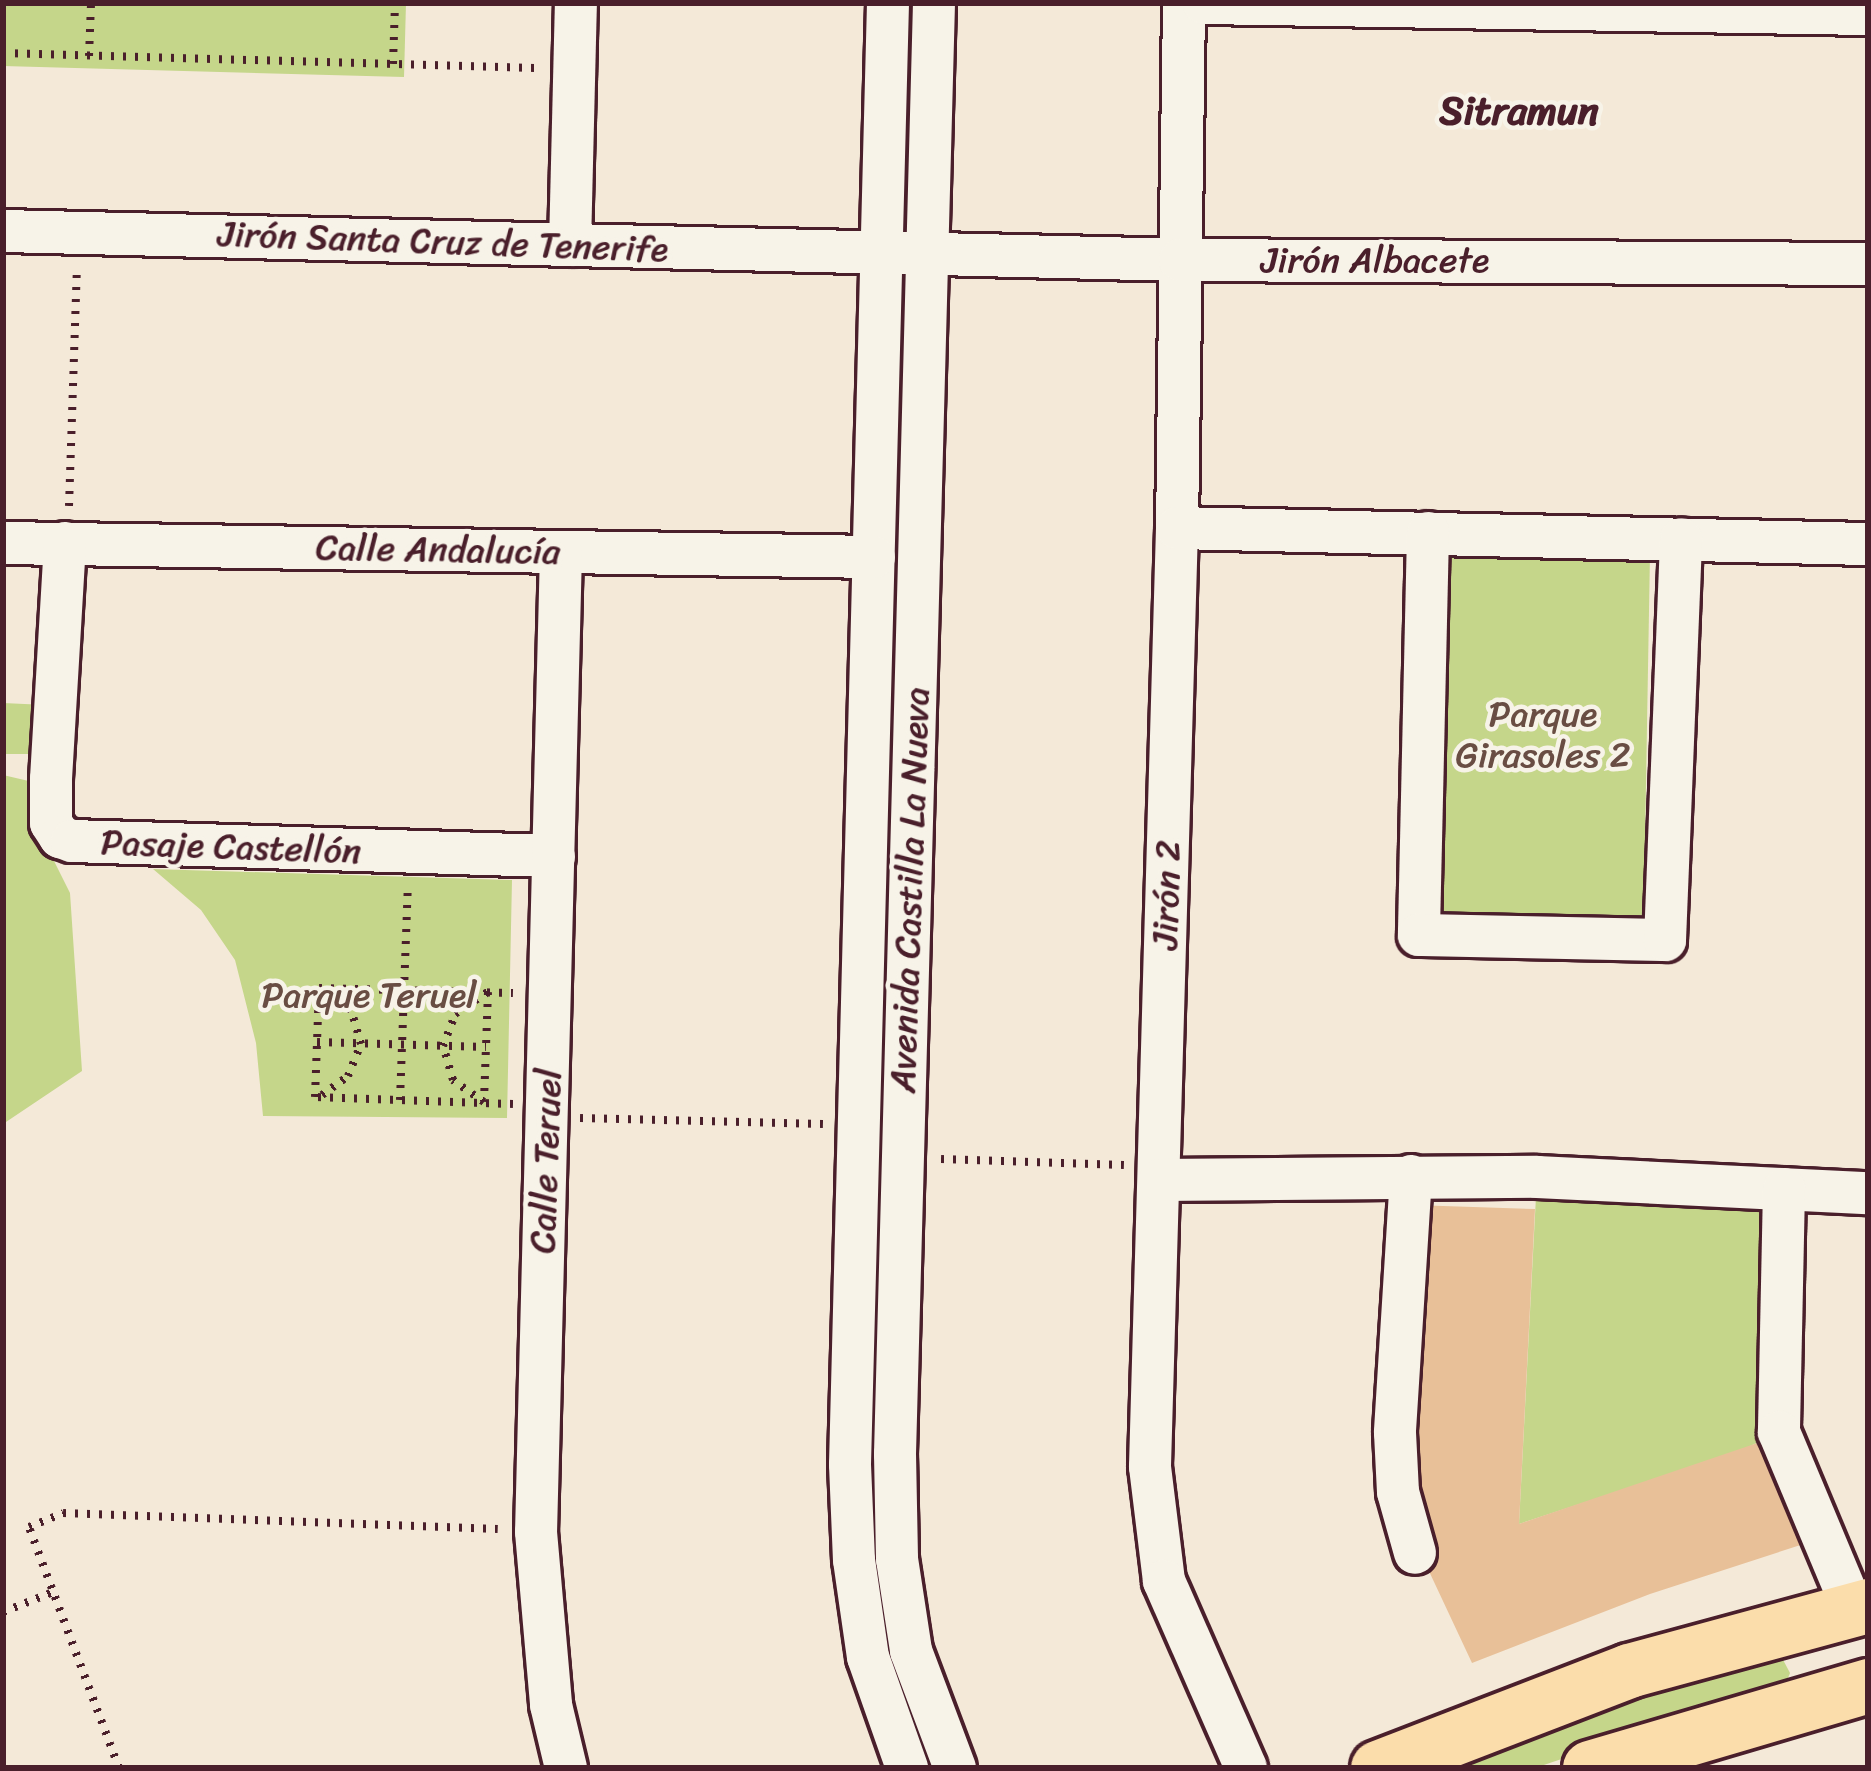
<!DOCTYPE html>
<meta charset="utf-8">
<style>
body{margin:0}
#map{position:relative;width:1871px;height:1771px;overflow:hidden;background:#f4e9d8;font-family:Sriracha,sans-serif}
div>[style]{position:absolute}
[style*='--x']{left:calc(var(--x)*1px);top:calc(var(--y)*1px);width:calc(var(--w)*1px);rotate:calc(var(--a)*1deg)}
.green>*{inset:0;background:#c5d68a;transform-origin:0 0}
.building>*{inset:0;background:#e8c098}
.path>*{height:8px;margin-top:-4px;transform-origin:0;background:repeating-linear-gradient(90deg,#4a1f2b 0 3px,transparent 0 12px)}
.roads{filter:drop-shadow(3px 0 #4a1f2b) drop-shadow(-3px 0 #4a1f2b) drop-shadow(0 3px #4a1f2b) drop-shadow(0 -3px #4a1f2b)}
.minor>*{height:42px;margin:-21px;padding:0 21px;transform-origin:21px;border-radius:21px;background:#f7f3e8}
.major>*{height:54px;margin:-27px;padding:0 27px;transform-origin:27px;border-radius:27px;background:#fbddab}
span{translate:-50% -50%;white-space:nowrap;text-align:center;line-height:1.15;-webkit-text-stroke:9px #f7f3e8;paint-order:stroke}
.street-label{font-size:36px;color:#4a1f2b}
.park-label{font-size:36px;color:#694d43}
.neighbourhood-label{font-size:39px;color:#4a1f2b;font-weight:700}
.frame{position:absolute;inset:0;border:6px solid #4a1f2b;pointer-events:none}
</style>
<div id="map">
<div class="green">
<i style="clip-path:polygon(3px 3px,406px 3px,404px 77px,3px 66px)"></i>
<i style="clip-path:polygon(912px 293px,885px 1584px,937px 1768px,925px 1768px,886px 1660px,867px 1500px,897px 294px)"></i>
<i style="left:1446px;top:552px;width:204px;height:360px;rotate:1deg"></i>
<i style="clip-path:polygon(3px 703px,46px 705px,40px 754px,3px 754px)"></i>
<i style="clip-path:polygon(3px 775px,33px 782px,43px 839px,70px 893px,82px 1071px,3px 1124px)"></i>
<i style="clip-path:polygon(153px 869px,512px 880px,507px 1118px,263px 1116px,256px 1043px,235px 960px,201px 910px)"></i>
<i style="clip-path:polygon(1537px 1177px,1784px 1189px,1779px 1432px,1738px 1452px,1519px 1524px)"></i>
<i style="clip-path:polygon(1780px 1654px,1790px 1673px,1786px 1683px,1535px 1768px,1417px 1768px,1461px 1749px)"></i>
</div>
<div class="building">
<i style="clip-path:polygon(1413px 1205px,1535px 1209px,1519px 1524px,1775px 1437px,1816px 1540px,1650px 1594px,1472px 1663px,1420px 1552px,1404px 1492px)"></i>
</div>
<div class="path">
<i style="--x:3;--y:53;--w:532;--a:1.62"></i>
<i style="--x:89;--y:56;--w:53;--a:-87.8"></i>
<i style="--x:393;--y:64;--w:61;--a:-88.1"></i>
<i style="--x:69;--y:506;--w:237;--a:-88.1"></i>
<i style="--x:488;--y:992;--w:110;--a:92.1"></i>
<i style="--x:484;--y:1102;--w:38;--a:-145"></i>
<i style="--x:453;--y:1080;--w:35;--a:-106"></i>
<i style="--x:443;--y:1046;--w:34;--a:-69"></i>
<i style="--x:455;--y:1014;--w:40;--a:-34"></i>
<i style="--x:317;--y:1042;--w:169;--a:1.7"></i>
<i style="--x:322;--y:1095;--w:32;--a:-36"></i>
<i style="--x:348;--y:1076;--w:35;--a:-68"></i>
<i style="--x:361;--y:1044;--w:35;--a:-106"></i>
<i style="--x:351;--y:1010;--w:31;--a:-143"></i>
<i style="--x:400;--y:1100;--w:214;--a:-87.9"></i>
<i style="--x:513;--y:1104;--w:198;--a:-178"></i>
<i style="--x:315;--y:1097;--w:109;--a:-87.9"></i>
<i style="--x:319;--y:988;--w:194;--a:1.5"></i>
<i style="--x:580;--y:1118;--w:243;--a:1.4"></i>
<i style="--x:941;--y:1159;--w:183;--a:1.9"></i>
<i style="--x:3;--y:1612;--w:54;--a:-21.8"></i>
<i style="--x:119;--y:1768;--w:257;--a:-110.5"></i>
<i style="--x:29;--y:1527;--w:37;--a:-22"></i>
<i style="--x:63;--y:1513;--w:435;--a:2.1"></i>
</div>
<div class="roads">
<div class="minor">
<i style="--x:888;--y:3;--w:1462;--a:91.49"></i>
<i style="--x:850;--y:1465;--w:95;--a:87.6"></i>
<i style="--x:854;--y:1560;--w:98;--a:81.8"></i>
<i style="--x:868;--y:1657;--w:118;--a:70.6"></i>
<i style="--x:934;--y:3;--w:1452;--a:91.54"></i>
<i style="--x:895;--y:1454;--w:105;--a:88.9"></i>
<i style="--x:897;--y:1559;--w:93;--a:81.3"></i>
<i style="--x:911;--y:1651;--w:125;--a:69.4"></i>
<i style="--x:1184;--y:3;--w:525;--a:90.76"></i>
<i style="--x:1177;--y:528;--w:939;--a:91.65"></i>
<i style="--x:1150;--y:1467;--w:115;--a:83"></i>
<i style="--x:1164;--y:1581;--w:204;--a:66.3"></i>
<i style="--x:1204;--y:3;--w:664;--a:0.95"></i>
<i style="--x:3;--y:231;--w:1177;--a:1.41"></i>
<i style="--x:1180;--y:260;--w:688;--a:0.33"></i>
<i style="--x:570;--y:245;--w:242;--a:-88.6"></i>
<i style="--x:1177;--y:528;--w:691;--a:1.33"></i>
<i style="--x:1428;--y:533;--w:402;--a:91.3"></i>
<i style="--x:1419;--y:935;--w:246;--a:1.2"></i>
<i style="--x:1665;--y:940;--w:401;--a:-87.7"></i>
<i style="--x:3;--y:543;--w:871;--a:0.92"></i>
<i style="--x:65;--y:543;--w:236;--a:93.4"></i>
<i style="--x:51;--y:779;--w:44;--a:90"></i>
<i style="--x:51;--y:823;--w:17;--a:57"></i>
<i style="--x:60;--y:837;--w:13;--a:18"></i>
<i style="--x:72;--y:841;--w:482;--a:1.8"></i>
<i style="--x:561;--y:552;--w:980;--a:91.46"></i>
<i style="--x:536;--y:1532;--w:174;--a:85"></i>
<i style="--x:551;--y:1705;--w:65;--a:76.6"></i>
<i style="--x:1411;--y:1176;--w:257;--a:93.6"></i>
<i style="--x:1395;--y:1433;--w:59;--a:87.1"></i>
<i style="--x:1398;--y:1492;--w:63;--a:74.4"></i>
<i style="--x:1160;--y:1180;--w:377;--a:-0.5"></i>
<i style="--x:1537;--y:1177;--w:331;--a:2.8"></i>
<i style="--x:1784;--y:1189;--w:243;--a:91.2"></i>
<i style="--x:1779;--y:1432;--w:192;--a:67.3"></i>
</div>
<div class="major">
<i style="--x:1378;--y:1768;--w:269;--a:-21.1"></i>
<i style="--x:1629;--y:1671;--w:248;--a:-15.2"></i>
<i style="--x:1590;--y:1768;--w:290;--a:-16.4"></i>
</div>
</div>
<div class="street-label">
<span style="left:443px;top:242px;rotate:2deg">Jirón Santa Cruz de Tenerife</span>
<span style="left:1375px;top:261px">Jirón Albacete</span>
<span style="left:438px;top:550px;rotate:1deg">Calle Andalucía</span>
<span style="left:231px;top:847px;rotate:2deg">Pasaje Castellón</span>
<span style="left:910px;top:890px;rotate:-88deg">Avenida Castilla La Nueva</span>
<span style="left:1167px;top:895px;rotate:-88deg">Jirón 2</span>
<span style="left:546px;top:1161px;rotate:-88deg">Calle Teruel</span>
</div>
<div class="park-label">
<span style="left:1543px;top:735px">Parque<br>Girasoles 2</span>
<span style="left:369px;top:996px">Parque Teruel</span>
</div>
<div class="neighbourhood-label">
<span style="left:1519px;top:111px">Sitramun</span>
</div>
<div class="frame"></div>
</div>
